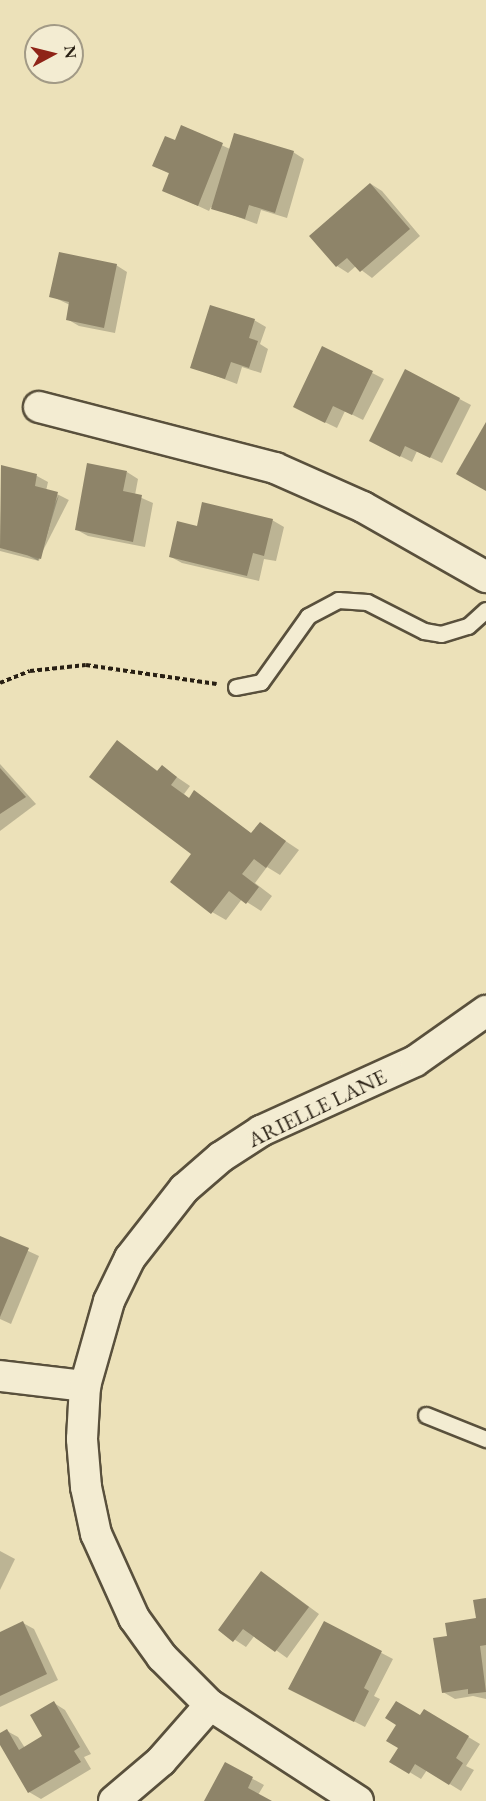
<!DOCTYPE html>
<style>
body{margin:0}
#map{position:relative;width:486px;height:1801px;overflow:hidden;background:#ece1b9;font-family:"EB Garamond",serif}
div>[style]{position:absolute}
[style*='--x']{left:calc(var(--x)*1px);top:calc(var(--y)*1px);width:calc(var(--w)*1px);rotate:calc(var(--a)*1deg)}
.shadow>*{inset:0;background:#0003;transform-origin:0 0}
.building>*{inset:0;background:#8e8469}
.path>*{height:4px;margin-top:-2px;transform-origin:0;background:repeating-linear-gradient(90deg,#281f13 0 4.5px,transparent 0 7.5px)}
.roads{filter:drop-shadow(2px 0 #59503c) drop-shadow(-2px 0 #59503c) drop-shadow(0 2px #59503c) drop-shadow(0 -2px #59503c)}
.lane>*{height:15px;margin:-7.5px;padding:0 7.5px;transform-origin:7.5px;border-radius:7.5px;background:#f3ecd2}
.street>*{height:30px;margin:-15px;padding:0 15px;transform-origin:15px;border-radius:15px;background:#f3ecd2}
span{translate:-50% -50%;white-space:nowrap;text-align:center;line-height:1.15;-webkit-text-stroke:4.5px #f3ecd2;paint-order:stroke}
.street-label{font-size:22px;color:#281f13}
.north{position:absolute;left:24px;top:24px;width:60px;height:60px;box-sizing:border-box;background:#f3ecd2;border:2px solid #a29a86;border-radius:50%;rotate:83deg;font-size:16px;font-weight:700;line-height:24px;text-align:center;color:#281f13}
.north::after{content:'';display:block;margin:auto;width:21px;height:27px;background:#8f2418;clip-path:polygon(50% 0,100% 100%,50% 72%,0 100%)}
</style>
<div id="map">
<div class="shadow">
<i style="clip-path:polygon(182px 127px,230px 149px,293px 152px,304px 159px,287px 218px,261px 210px,257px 224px,211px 207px,209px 211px,164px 190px,170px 174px,154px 166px,175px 142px)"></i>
<i style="clip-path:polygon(371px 184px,382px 191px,420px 236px,372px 278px,356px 266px,348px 273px,337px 266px)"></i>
<i style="clip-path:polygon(116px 265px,127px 272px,115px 333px,79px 326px,67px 319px,70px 305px,51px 296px)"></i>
<i style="clip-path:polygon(254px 320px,266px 327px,260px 344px,268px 349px,261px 373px,242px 367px,237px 384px,192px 367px)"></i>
<i style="clip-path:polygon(323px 348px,384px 379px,363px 420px,345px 411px,337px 428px,306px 413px)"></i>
<i style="clip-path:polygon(406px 371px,471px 405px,442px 463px,417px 451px,412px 462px,382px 447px)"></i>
<i style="clip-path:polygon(2px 467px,37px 476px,48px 482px,46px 491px,59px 495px,39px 561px,0 551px)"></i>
<i style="clip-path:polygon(127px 472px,138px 479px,135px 495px,153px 503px,145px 547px,88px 536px,77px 530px)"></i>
<i style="left:59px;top:495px;width:11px;height:68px;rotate:27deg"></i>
<i style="clip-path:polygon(272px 520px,284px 527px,276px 561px,264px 559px,259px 581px,182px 563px,171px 557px,198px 528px)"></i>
<i style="clip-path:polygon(118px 742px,159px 772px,162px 767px,190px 786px,184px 794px,190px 799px,194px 792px,252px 834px,260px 824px,299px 850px,280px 875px,267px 867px,255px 883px,272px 896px,261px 911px,242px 899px,226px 920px,212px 912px,193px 853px)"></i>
<i style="clip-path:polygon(0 764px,36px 804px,0 831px)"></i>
<i style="clip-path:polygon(0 1238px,39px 1256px,11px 1324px,0 1319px)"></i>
<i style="clip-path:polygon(0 1551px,15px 1559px,0 1590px)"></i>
<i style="clip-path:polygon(273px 1580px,319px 1614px,287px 1658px,255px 1635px,246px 1647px,220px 1630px)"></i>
<i style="clip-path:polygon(486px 1599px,486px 1699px,473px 1696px,455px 1699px,443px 1692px,448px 1637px,478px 1619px)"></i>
<i style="clip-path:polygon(23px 1623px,34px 1629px,58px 1680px,0 1707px,0 1634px)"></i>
<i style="clip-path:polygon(324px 1623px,393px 1659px,374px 1696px,380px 1699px,365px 1727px,301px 1694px)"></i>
<i style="clip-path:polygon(54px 1703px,65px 1710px,91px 1754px,84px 1757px,91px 1769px,41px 1799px,29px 1792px,0 1742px,0 1735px,7px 1731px,18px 1737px,25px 1748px,44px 1737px)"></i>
<i style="clip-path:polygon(425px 1711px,480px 1744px,466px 1766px,474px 1770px,461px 1791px,427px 1770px,421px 1779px,391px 1761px)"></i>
<i style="clip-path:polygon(225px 1764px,264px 1785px,258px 1795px,269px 1801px,206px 1801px)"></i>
</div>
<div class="building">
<i style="clip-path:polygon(181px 125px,223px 143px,198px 206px,162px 191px,169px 173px,152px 166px,165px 136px,175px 140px)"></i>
<i style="clip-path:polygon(234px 133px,294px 151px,275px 213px,249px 205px,245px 219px,211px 209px)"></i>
<i style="clip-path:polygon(370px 183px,410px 229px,360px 272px,347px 258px,336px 267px,309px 236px)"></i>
<i style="clip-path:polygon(59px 252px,117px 264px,104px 328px,66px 320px,69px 302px,49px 297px)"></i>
<i style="clip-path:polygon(210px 305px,255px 319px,249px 338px,258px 341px,249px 368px,231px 362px,225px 379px,190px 368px)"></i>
<i style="clip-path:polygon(322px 346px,373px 371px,352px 415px,333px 406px,325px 423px,293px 407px)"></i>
<i style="clip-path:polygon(405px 369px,460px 398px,430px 458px,405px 446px,400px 457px,369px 441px)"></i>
<i style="clip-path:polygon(486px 422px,486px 491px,456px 474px)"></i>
<i style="clip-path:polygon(87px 463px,127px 471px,123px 491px,142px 495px,133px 542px,75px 530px)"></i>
<i style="clip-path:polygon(1px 465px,37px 474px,35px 486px,58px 492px,41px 559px,0 548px)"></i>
<i style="clip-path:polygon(202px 502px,273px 519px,264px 556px,253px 553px,247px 576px,169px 557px,177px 521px,197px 526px)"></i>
<i style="clip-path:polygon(117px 740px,157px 771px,162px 765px,177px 777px,171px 785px,189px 798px,194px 790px,251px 833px,260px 822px,286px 841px,266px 868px,254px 859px,242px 874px,259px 887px,246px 904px,229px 891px,211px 914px,170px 882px,191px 854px,89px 777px)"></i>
<i style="clip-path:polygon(0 768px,26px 797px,0 814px)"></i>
<i style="clip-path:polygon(0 1236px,29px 1248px,0 1317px)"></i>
<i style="clip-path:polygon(261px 1571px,309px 1607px,275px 1652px,243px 1629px,233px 1642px,218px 1630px)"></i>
<i style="clip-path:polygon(486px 1598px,486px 1645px,480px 1646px,486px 1692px,468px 1694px,468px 1689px,442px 1693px,433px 1638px,447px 1636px,445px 1623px,476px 1618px,473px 1600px)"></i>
<i style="clip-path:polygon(23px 1621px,47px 1674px,0 1696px,0 1632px)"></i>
<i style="clip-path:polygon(324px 1621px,382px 1651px,364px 1688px,369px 1691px,354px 1722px,288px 1689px)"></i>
<i style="clip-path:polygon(54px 1701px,80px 1747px,74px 1751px,81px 1762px,28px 1793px,0 1745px,0 1733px,7px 1729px,19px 1750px,42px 1736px,30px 1715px)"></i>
<i style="clip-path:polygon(396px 1701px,420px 1715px,424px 1709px,469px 1736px,456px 1758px,463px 1763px,449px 1785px,415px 1764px,409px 1774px,389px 1762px,398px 1748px,386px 1741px,396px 1725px,385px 1718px)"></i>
<i style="clip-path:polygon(225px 1762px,253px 1777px,248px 1788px,272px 1801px,204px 1801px)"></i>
</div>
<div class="path">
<i style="--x:0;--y:683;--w:32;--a:-22"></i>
<i style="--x:30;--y:671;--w:56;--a:-6.1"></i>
<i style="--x:86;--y:665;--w:132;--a:8.3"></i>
</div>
<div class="roads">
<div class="lane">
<i style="--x:236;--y:687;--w:25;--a:-11"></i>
<i style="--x:261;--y:682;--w:81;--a:-54.5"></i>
<i style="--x:308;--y:616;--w:34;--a:-28"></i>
<i style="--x:338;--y:600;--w:29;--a:4"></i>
<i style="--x:367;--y:602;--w:64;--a:27"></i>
<i style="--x:424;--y:631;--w:17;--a:10"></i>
<i style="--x:441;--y:634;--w:28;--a:-17"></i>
<i style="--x:468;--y:626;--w:24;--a:-42"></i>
<i style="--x:426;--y:1415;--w:65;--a:21.8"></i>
</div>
<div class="street">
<i style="--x:39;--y:407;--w:244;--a:14.5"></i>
<i style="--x:275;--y:468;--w:96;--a:23.9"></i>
<i style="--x:363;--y:507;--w:142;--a:29.6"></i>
<i style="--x:0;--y:1376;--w:86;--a:6.7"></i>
<i style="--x:114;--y:1801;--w:62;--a:-40.4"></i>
<i style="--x:161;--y:1761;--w:74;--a:-48.8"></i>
<i style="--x:358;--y:1801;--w:176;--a:-147"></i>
<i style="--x:210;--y:1705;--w:68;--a:-135"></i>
<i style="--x:162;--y:1657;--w:48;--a:-125.7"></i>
<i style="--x:134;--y:1618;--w:92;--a:-114.3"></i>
<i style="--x:96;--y:1534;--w:48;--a:-102"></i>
<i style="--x:86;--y:1487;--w:48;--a:-94.8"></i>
<i style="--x:82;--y:1439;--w:53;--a:-86.8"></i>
<i style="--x:85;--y:1386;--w:88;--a:-74.2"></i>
<i style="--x:109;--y:1301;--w:48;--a:-64"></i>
<i style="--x:130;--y:1258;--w:88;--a:-52"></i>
<i style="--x:184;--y:1189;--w:49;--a:-40.9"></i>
<i style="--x:221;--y:1157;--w:48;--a:-33"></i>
<i style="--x:261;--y:1131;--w:169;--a:-24.4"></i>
<i style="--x:415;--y:1061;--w:87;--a:-35.2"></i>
</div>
</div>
<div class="street-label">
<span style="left:317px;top:1108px;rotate:-26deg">ARIELLE LANE</span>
</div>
<div class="north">N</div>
</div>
